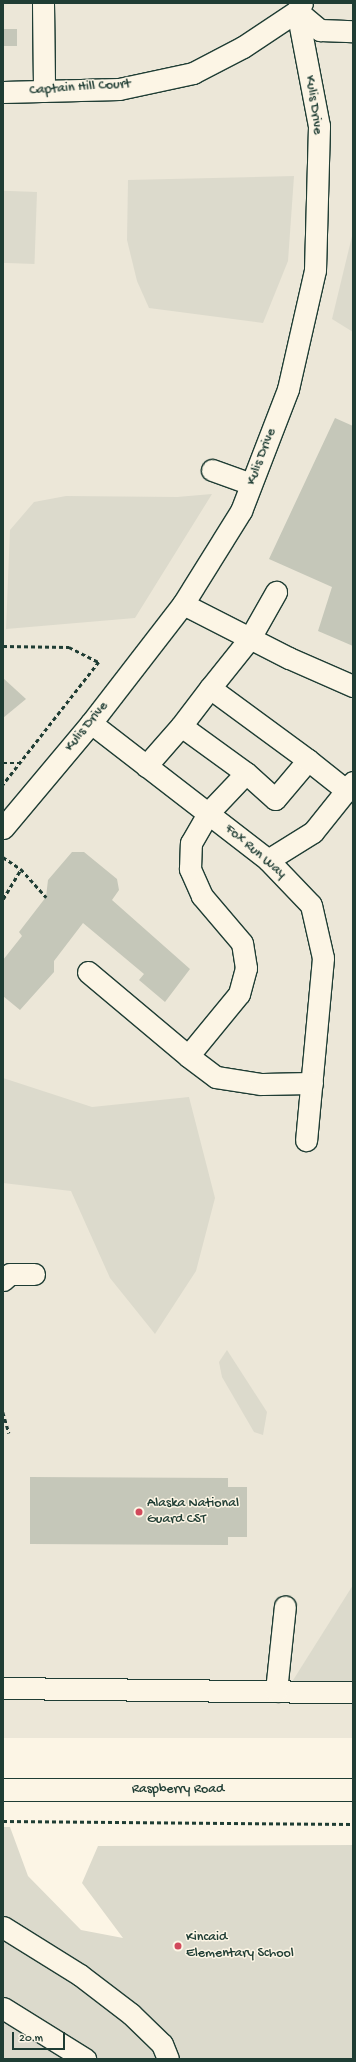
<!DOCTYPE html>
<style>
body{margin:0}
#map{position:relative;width:356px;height:2062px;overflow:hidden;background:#fcf5e5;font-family:"Gochi Hand",sans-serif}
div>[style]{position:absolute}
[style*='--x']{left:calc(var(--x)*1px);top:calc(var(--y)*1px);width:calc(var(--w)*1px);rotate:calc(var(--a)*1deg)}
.built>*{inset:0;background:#ece7d8;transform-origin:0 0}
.green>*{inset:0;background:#dcdacc;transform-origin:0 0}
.building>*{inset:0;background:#c5c7b9;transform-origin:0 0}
.path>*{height:2.5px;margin-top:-1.25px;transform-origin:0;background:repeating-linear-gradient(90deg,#1f3d34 0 4px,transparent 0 7px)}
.roads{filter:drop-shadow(1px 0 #1f3d34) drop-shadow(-1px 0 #1f3d34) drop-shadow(0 1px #1f3d34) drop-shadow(0 -1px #1f3d34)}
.minor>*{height:21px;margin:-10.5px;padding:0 10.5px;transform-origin:10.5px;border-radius:10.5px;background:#fcf5e5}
.major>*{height:22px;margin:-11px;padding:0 11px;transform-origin:11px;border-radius:11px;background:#fcf5e5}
.dots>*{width:11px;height:11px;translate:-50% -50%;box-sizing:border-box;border:2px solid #fcf5e5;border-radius:50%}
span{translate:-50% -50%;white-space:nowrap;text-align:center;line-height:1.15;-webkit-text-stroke:3px #fcf5e5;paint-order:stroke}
.street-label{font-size:14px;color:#1f3d34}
.poi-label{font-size:14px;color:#1f3d34}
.left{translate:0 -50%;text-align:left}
.frame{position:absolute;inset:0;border:4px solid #1f3d34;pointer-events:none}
.scale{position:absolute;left:12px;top:2032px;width:53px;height:18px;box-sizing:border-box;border:2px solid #1f3d34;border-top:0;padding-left:5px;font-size:12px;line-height:14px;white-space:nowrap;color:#1f3d34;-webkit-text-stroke:3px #fcf5e5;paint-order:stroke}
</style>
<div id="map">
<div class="built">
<i style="left:3px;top:3px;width:350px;height:1735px"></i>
</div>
<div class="green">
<i style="clip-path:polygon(294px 176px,288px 261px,263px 323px,149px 308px,137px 281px,127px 240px,128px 180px)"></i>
<i style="left:37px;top:192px;width:72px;height:34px;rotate:92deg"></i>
<i style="clip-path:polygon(353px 232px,353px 332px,332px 319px)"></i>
<i style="clip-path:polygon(212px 494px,135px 618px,6px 629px,10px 530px,34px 502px,66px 496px,177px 497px)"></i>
<i style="clip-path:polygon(3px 1078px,92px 1107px,189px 1097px,215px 1198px,196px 1271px,155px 1334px,110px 1278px,71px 1191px,3px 1183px)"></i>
<i style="clip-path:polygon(227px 1350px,267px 1412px,263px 1435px,254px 1432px,222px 1377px,219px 1362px)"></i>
<i style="clip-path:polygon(353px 1585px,353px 1685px,290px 1685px)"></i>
<i style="clip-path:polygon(3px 1827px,10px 1827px,28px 1876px,81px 1930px,123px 1938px,82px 1883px,98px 1846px,353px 1845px,353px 2059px,3px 2059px)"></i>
</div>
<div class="building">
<i style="left:3px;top:29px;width:14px;height:17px"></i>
<i style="clip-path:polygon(335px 418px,353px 426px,353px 646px,318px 631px,332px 587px,269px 559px)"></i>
<i style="clip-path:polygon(3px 678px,26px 699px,3px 718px)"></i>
<i style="clip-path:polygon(72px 852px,84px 852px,117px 879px,119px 890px,112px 900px,190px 969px,165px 1002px,139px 980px,144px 974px,83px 923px,54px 961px,54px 972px,20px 1010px,3px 996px,3px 960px,22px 936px,19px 932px,46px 897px,48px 880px)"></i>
<i style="clip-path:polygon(30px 1477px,228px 1478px,228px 1487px,247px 1487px,247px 1537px,228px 1537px,228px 1545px,30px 1544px)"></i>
</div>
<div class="path">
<i style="--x:3;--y:646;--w:66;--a:0.9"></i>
<i style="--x:69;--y:647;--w:34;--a:27"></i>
<i style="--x:99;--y:662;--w:156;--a:128"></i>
<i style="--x:3;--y:763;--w:16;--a:0"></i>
<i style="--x:3;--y:857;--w:22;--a:34"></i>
<i style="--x:3;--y:899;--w:35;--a:-59"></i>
<i style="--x:21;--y:869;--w:38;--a:48"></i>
<i style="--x:3;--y:1412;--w:22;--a:74"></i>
<i style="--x:3;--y:1821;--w:350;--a:0.5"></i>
</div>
<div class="roads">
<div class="minor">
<i style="--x:43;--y:3;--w:88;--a:89.3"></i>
<i style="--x:297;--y:11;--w:30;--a:40"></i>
<i style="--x:320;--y:30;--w:33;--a:2"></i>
<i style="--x:3;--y:92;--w:116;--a:-1.5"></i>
<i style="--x:119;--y:89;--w:76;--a:-12.2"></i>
<i style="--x:193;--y:73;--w:56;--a:-27.5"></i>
<i style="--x:243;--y:47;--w:65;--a:-33.7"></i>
<i style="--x:297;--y:11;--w:9;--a:-58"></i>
<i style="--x:212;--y:470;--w:41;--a:19.7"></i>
<i style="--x:183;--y:604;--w:119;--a:27"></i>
<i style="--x:289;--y:658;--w:70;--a:23.6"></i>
<i style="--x:210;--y:688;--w:64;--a:-51.3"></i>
<i style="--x:250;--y:638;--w:53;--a:-60.5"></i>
<i style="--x:91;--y:723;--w:224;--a:37.7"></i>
<i style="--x:268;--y:860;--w:62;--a:46.3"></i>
<i style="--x:311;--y:905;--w:54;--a:77.2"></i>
<i style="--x:323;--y:958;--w:183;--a:95.3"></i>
<i style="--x:308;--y:760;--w:51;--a:130.2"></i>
<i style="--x:275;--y:799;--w:39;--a:-138"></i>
<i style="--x:246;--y:773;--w:80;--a:-144.1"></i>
<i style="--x:181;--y:726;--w:48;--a:-52.7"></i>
<i style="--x:210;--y:688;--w:122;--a:36.3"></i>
<i style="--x:308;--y:760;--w:50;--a:38.5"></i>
<i style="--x:146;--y:766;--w:53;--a:-48.8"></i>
<i style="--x:3;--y:828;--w:137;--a:-50"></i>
<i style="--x:91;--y:723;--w:150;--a:-52.3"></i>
<i style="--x:183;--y:604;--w:110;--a:-58.1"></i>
<i style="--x:241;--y:511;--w:131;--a:-68.9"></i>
<i style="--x:288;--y:389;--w:122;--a:-77.2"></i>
<i style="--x:315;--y:270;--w:144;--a:-88.4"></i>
<i style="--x:319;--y:126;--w:117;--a:-100.8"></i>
<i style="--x:268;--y:860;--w:53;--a:-31.9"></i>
<i style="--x:313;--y:832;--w:64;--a:-51.3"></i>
<i style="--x:88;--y:972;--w:131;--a:40"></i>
<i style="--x:188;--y:1056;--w:80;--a:-50.6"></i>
<i style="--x:239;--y:994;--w:27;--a:-75"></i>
<i style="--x:246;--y:968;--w:25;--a:-99"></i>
<i style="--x:242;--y:943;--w:62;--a:-130.4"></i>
<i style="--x:202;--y:896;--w:30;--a:-114"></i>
<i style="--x:190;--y:869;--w:26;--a:-88"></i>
<i style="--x:191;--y:843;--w:34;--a:-60"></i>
<i style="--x:208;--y:813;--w:55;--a:-46.5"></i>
<i style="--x:188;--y:1056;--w:35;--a:37"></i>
<i style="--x:216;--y:1077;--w:46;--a:8.8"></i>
<i style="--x:261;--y:1084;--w:51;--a:-1.1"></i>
<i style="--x:3;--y:1280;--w:9;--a:-41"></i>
<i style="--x:10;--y:1274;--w:24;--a:0"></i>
<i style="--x:3;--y:1688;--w:350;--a:0.7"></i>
<i style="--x:276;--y:1691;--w:85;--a:-84"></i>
<i style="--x:3;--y:1927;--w:91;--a:31.9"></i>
<i style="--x:80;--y:1975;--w:64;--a:37.4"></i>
<i style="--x:131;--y:2014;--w:43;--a:44.1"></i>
<i style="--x:162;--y:2044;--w:16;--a:68"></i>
<i style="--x:3;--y:2008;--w:97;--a:31.9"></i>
</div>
<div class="major">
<i style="--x:3;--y:1790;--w:350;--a:0"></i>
</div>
</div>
<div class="dots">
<i style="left:139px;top:1512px;background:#d1495b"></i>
<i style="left:178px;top:1946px;background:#d1495b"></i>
</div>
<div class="street-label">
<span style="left:80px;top:88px;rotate:-4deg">Captain Hill Court</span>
<span style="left:313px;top:105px;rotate:82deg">Kulis Drive</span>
<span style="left:262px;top:457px;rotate:-69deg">Kulis Drive</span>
<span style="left:87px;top:727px;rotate:-51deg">Kulis Drive</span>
<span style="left:255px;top:852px;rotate:41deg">Fox Run Way</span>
<span style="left:178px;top:1790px">Raspberry Road</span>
</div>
<div class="poi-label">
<span class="left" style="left:147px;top:1512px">Alaska National<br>Guard CST</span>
<span class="left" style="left:186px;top:1946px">Kincaid<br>Elementary School</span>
</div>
<div class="frame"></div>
<div class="scale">20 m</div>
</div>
